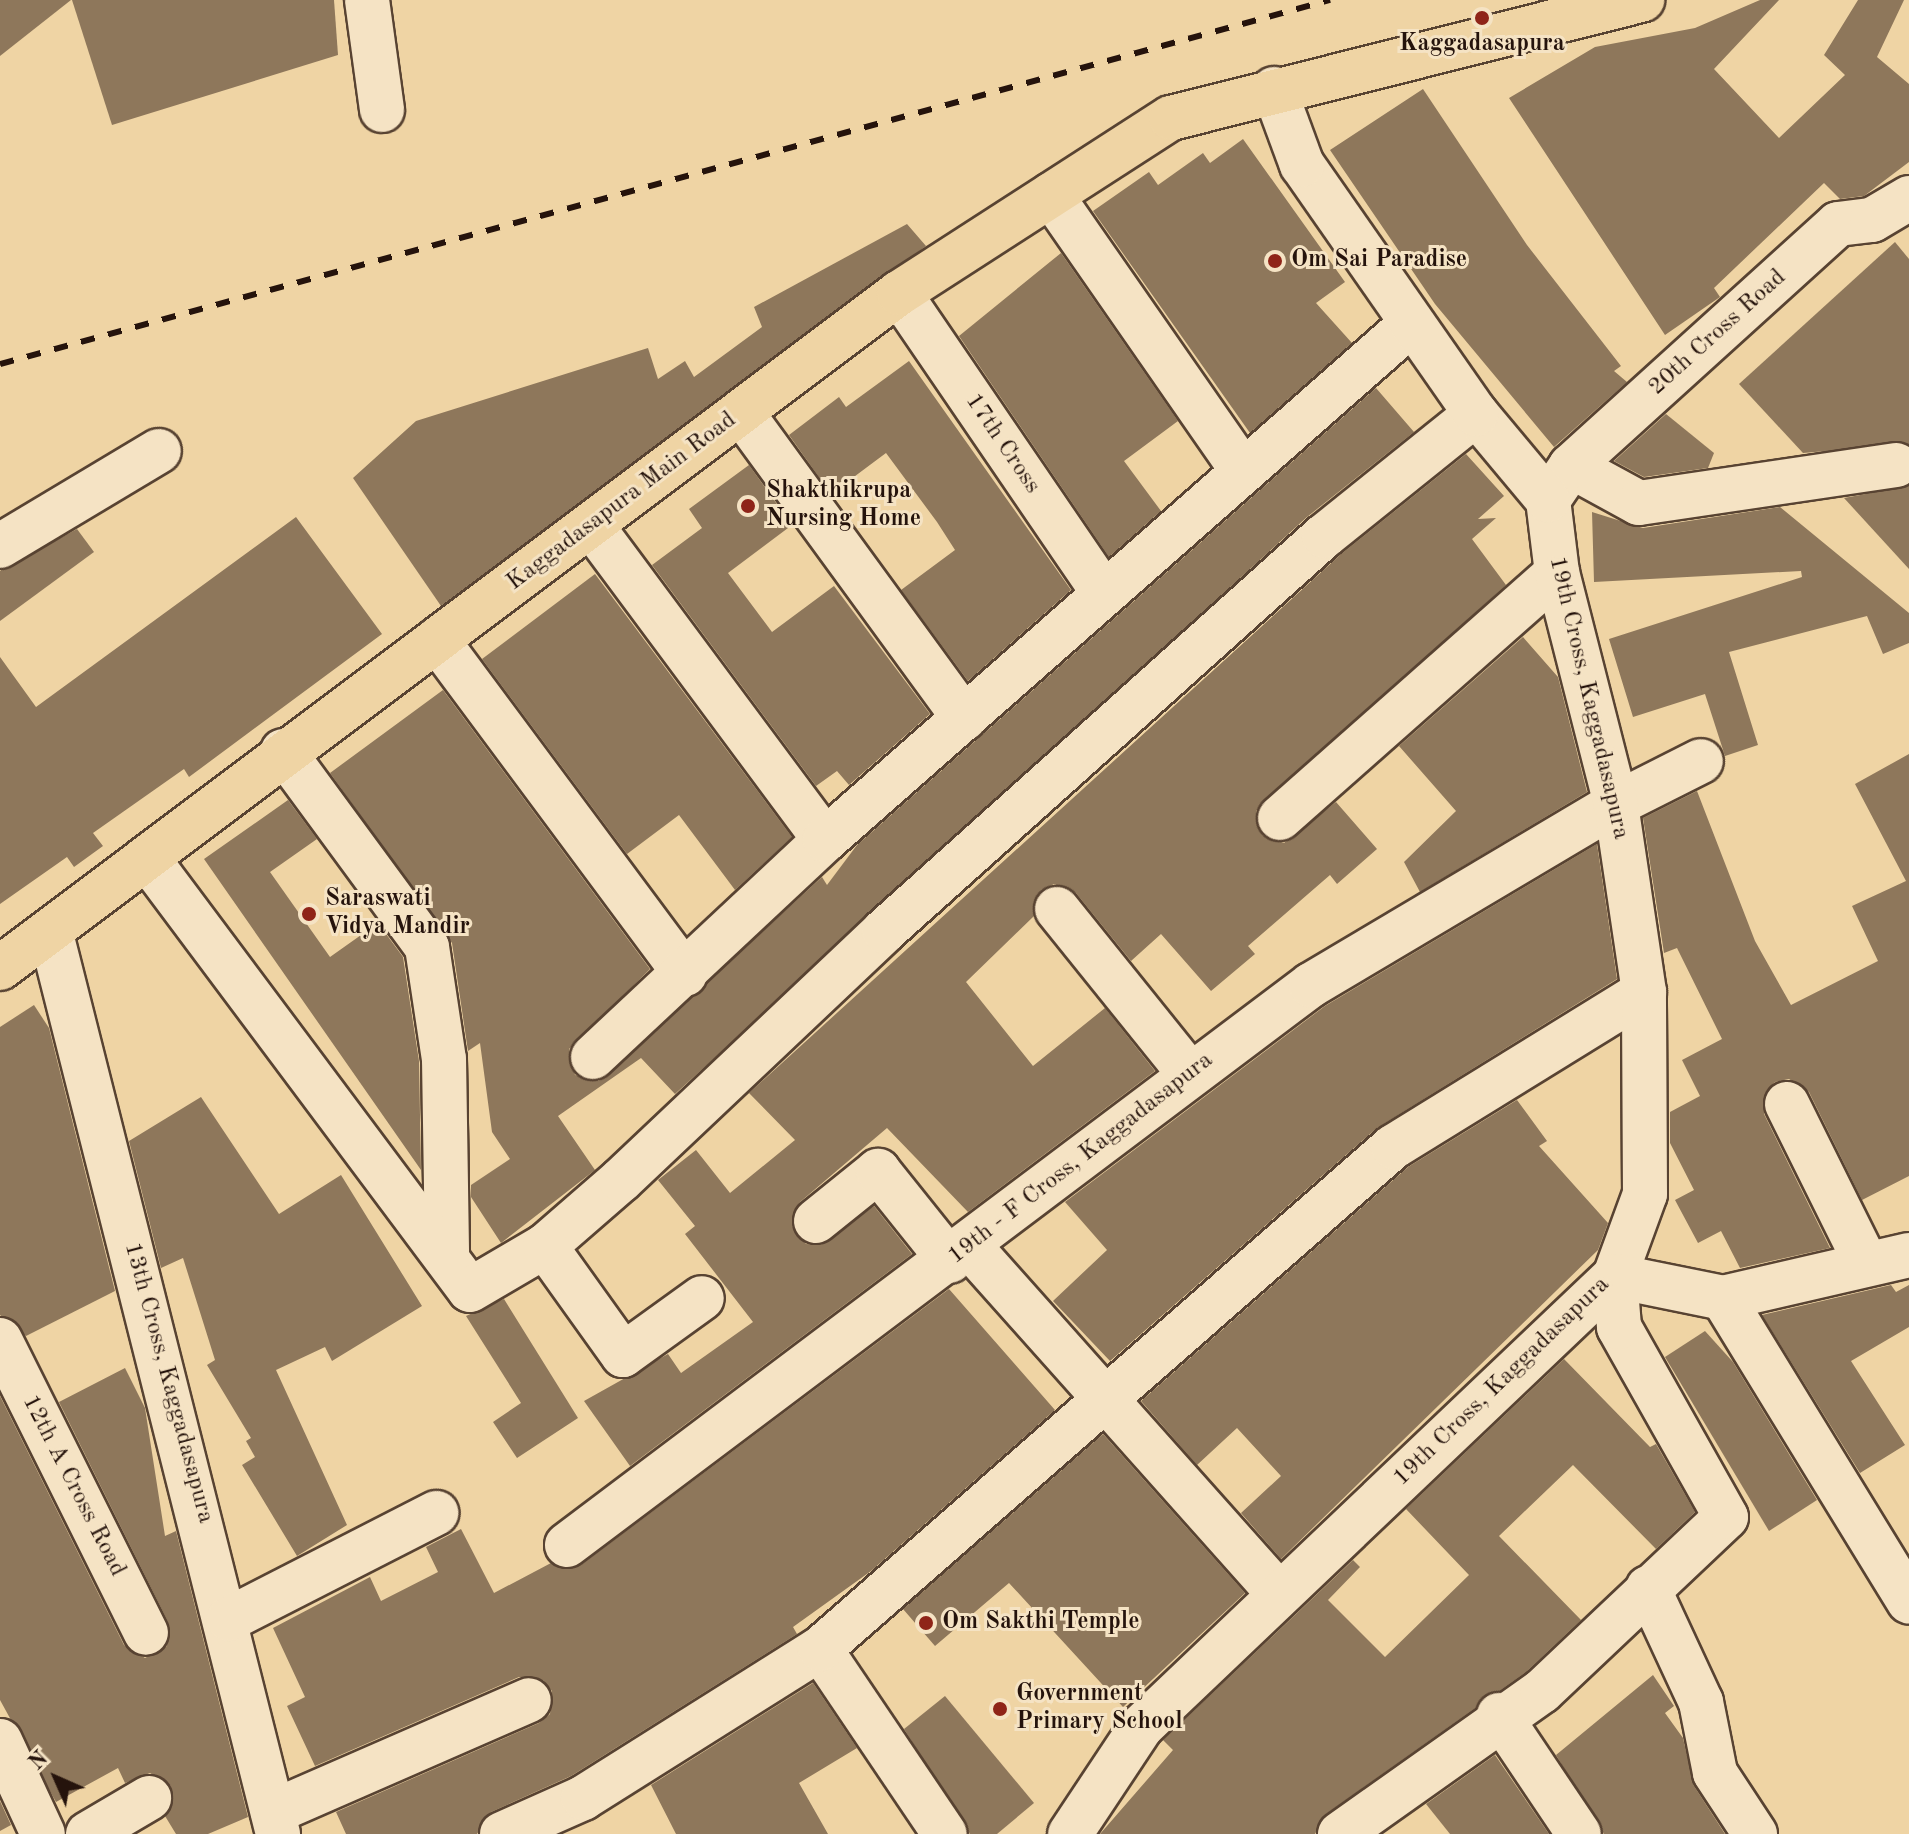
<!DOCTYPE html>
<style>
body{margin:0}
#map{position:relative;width:1909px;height:1834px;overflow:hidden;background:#efd4a4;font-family:"Old Standard TT",serif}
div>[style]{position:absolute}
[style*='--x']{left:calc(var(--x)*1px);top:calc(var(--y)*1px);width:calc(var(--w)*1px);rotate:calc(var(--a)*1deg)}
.building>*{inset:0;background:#8e775b}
.roads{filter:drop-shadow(2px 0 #584332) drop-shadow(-2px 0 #584332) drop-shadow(0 2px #584332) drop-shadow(0 -2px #584332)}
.minor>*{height:44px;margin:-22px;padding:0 22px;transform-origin:22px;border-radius:22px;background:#f5e3c4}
.major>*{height:44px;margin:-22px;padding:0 22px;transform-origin:22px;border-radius:22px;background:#efd4a4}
.rail>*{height:6px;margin-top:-3px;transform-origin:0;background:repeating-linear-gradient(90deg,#25130c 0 14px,transparent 0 28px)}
.dots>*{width:22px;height:22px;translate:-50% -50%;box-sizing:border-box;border:4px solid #f5e3c4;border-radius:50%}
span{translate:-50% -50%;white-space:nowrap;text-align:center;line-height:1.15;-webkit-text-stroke:6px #f5e3c4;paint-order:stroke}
.poi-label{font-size:24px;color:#25130c;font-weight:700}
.left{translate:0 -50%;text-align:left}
.street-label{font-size:24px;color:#25130c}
.north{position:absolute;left:16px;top:1738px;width:80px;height:80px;-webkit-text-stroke:6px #f5e3c4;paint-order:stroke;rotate:315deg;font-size:22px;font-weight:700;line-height:32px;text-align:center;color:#25130c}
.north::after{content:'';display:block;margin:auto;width:28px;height:36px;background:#25130c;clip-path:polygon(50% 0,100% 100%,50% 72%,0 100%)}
</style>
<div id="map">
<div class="building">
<i style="clip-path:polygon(0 0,71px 0,0 56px)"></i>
<i style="clip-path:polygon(72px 0,334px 0,338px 55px,112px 125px)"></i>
<i style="clip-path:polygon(1760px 0,1779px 0,1714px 69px,1779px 138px,1845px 75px,1824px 55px,1858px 0,1904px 0,1877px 57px,1909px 84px,1909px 162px,1864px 196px,1840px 199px,1824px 183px,1714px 288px,1720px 297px,1665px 335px,1509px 98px,1595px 47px,1695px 28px)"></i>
<i style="clip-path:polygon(1423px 89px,1527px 245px,1621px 366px,1614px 371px,1627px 382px,1554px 447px,1435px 304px,1330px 150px)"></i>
<i style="clip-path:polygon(1243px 139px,1345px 282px,1316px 303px,1352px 343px,1250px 433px,1093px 211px,1149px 172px,1158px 185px,1203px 153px,1210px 163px)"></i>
<i style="clip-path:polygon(907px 224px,926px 246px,441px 606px,353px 478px,416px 421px,648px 348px,658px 379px,685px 361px,694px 377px,762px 327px,754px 307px)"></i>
<i style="clip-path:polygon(1895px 242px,1909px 259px,1909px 444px,1803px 453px,1739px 384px)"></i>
<i style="clip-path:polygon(1061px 253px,1178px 421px,1124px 461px,1161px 511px,1109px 557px,959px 336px)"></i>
<i style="clip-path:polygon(909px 361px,1071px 590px,968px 681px,901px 590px,955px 550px,937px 522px,886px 453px,831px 494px,789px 435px,839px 397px,846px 407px)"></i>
<i style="clip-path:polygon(1376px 388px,1414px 432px,1307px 517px,675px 1094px,641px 1058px,558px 1116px,595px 1170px,501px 1243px,471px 1197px,471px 1185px,510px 1159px,492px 1132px,480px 1043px,468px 1051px,452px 943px,330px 773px,443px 690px,650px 969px,569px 1049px,575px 1075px,599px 1081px,822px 877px,827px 885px,857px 845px)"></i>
<i style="clip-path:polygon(1666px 414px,1714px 453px,1708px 468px,1644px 477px,1614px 461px)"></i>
<i style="clip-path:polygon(1466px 454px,1504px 496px,1478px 519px,1496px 518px,1472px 539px,1506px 585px,1256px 811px,1262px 835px,1284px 843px,1336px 802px,1377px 849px,1337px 884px,1330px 875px,1248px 946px,1255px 954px,1211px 991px,1161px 934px,1131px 961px,1076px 893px,1054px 884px,1041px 890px,1034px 916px,966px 982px,1033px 1066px,1105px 1008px,1155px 1071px,968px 1212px,887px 1128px,800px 1202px,792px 1226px,806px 1244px,821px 1245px,874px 1206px,912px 1254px,630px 1466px,584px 1401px,668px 1354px,681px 1373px,753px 1322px,685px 1234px,695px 1226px,658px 1180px,696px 1150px,730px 1193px,795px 1140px,749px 1093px,1340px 555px)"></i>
<i style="clip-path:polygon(749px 465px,792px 525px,728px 573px,772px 632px,834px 586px,930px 714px,849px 785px,837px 771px,816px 786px,652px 565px,702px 528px,689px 509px)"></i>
<i style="clip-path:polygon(1909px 486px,1909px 569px,1844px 498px)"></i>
<i style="clip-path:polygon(1780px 507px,1909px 613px,1909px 643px,1883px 654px,1867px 616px,1729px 652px,1758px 745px,1725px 756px,1705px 694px,1633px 717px,1609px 639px,1802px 577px,1801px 571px,1594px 582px,1592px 512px,1643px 528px)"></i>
<i style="clip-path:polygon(296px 517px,382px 634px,189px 777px,184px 769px,93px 833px,103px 846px,74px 867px,67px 857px,0 904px,0 657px,36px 707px)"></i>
<i style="clip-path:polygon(77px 529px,94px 552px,0 621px,0 571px)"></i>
<i style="clip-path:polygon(595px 574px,792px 837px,735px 890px,679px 815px,627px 854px,482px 659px)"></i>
<i style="clip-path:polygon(1523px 637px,1558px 677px,1587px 792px,1420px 892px,1404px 862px,1456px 811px,1399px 746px)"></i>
<i style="clip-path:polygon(1909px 754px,1909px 1176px,1862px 1200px,1809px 1092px,1789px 1079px,1775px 1082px,1766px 1091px,1764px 1114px,1830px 1248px,1740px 1268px,1721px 1231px,1698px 1243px,1675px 1200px,1694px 1190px,1670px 1143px,1670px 1112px,1700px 1096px,1682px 1060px,1722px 1039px,1677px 948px,1664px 953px,1643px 818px,1697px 791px,1755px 941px,1791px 1005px,1878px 961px,1852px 906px,1906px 881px,1855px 784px)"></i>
<i style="clip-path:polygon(288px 800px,317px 839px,270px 872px,330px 957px,378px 923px,403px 957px,419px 1061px,421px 1170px,204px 859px)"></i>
<i style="clip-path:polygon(1597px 844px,1617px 979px,1377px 1128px,1110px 1361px,1053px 1301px,1107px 1250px,1065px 1202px,1325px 1006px)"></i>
<i style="clip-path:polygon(34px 1005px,49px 1028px,115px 1291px,26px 1336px,0 1315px,0 1027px)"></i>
<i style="clip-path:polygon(201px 1097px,279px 1214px,341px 1175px,422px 1306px,332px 1361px,325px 1347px,276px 1370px,347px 1525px,297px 1556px,242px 1465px,255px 1457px,246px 1441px,251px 1438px,207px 1365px,215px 1360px,183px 1258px,161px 1268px,129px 1141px)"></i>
<i style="clip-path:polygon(1517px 1100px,1547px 1141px,1539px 1146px,1608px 1223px,1598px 1250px,1281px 1559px,1241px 1513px,1281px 1476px,1237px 1428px,1197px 1465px,1141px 1401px,1408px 1167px)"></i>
<i style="clip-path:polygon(1891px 1285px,1896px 1292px,1909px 1285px,1909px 1327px,1851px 1361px,1905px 1445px,1860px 1473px,1762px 1315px)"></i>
<i style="clip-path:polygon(949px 1289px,1055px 1410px,871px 1571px,793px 1627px,797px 1634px,571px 1776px,491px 1812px,477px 1834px,346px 1834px,336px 1812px,539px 1723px,550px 1714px,552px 1691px,543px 1680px,519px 1677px,315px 1766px,287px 1706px,305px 1697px,273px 1628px,370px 1577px,381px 1601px,438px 1572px,426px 1547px,461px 1529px,494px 1593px,551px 1563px,581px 1565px)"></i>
<i style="clip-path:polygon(504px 1299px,578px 1418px,517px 1458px,493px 1422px,521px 1403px,466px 1316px)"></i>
<i style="clip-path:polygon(1705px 1331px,1733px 1362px,1817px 1500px,1769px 1531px,1665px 1357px)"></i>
<i style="clip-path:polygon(1564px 1359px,1650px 1447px,1656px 1444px,1695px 1512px,1656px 1549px,1573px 1465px,1499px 1536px,1581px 1620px,1526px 1672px,1326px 1814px,1315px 1834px,1100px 1834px,1173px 1750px,1163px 1740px,1353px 1560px,1360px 1567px,1328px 1600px,1385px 1657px,1469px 1575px,1406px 1509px)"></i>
<i style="clip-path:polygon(125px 1368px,145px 1408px,165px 1536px,176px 1531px,248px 1817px,208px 1834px,176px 1834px,165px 1816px,171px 1786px,150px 1773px,125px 1783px,118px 1768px,56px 1802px,0 1700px,0 1396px,124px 1645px,145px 1658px,167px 1646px,168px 1622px,59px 1402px)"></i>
<i style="clip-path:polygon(1103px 1434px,1245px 1593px,1123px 1707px,1009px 1583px,935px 1646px,903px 1609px)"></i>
<i style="clip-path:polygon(1653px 1675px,1674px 1706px,1665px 1713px,1683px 1738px,1694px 1786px,1725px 1834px,1604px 1834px,1556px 1755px)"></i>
<i style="clip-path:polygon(813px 1683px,857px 1748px,799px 1783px,828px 1834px,676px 1834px,651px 1785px)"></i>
<i style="clip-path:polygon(945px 1696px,1034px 1803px,997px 1834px,970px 1834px,904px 1729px)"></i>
<i style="clip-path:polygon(1495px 1755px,1549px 1834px,1450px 1834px,1426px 1804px)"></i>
<i style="clip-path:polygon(0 1801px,11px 1825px,0 1831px)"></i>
</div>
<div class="roads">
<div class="minor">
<i style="--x:367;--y:0;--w:111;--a:82.2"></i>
<i style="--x:1051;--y:195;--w:336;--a:55.2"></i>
<i style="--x:899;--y:293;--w:364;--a:55.7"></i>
<i style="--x:741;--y:412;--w:379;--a:53.9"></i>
<i style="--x:1571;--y:466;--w:77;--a:28.6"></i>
<i style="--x:1639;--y:503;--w:260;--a:-8.4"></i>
<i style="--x:1548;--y:500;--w:41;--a:-55.9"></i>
<i style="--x:1571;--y:466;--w:360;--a:-42.2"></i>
<i style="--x:1838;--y:224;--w:34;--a:-7"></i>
<i style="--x:1872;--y:220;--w:43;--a:-30.7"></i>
<i style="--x:591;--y:525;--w:392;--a:53.4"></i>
<i style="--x:0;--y:546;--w:185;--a:-30.9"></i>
<i style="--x:437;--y:640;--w:416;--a:53.4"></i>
<i style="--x:283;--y:751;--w:243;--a:53.7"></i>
<i style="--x:427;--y:947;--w:113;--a:81.4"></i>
<i style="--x:444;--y:1059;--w:194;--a:89.1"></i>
<i style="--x:1280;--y:818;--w:370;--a:-41.5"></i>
<i style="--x:147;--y:858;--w:539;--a:53.22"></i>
<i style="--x:470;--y:1290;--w:87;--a:-30.4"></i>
<i style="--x:545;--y:1246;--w:101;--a:-41"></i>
<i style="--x:621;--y:1180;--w:362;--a:-43.4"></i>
<i style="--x:884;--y:931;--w:591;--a:-41.92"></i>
<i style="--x:1324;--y:536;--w:195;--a:-38.8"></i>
<i style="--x:1057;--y:909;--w:211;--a:51.2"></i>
<i style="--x:51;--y:934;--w:928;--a:75.84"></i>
<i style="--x:593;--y:1057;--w:318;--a:-43.1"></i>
<i style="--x:825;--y:840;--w:781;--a:-41.37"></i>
<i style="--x:1787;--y:1104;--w:178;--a:63.6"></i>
<i style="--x:816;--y:1221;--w:80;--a:-38.9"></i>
<i style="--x:878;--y:1171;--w:115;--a:51.3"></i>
<i style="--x:545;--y:1246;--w:134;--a:54.4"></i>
<i style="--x:623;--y:1355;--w:97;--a:-35.8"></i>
<i style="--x:969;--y:1246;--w:466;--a:48.3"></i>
<i style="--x:1723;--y:1298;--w:191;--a:-13"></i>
<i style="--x:0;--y:1340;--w:327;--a:63.5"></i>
<i style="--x:567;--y:1545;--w:931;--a:-36.97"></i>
<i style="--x:1311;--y:985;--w:355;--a:-30.7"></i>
<i style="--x:1616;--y:804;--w:95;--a:-26.8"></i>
<i style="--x:1648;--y:1588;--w:126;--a:65.1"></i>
<i style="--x:1701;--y:1702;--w:72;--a:78.8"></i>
<i style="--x:1715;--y:1773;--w:73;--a:56.7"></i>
<i style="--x:229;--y:1619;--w:233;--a:-27.1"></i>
<i style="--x:820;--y:1649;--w:223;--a:56"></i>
<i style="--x:1499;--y:1715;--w:143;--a:56.1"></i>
<i style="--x:0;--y:1741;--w:102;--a:65.2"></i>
<i style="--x:273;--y:1812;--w:279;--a:-23.6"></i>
<i style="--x:88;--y:1834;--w:71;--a:-30.5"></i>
<i style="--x:502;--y:1834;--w:89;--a:-24"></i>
<i style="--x:583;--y:1798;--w:280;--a:-32.2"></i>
<i style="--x:820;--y:1649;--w:762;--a:-41.22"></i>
<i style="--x:1393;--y:1147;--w:295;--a:-31.7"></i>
<i style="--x:1070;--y:1834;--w:128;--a:-56.4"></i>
<i style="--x:1141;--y:1727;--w:654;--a:-43.58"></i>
<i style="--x:1615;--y:1276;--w:87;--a:-69.9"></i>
<i style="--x:1645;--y:1194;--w:202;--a:-90.3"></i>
<i style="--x:1644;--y:992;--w:190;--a:-98.5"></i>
<i style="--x:1616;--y:804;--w:238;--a:-104.3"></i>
<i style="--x:1557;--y:573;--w:74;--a:-97"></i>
<i style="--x:1548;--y:500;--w:112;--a:-129.9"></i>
<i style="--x:1476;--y:414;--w:304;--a:-124.9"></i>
<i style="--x:1302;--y:165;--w:81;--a:-110.2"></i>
<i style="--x:1340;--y:1834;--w:247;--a:-35.3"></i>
<i style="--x:1542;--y:1691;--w:253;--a:-43.4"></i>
<i style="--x:1726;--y:1517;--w:218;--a:-119.4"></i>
<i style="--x:1619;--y:1327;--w:51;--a:-94.5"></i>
<i style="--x:1615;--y:1276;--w:110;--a:11.5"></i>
<i style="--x:1723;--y:1298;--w:356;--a:58.5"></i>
</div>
<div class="major">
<i style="--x:0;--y:968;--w:1124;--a:-36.9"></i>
<i style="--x:899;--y:293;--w:323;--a:-32.8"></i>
<i style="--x:1171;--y:118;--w:486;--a:-14.1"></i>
</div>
</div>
<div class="rail">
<i style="--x:0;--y:364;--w:1379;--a:-15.31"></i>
</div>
<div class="dots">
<i style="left:1482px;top:18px;background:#8f2418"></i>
<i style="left:1275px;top:261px;background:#8f2418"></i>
<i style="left:748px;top:506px;background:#8f2418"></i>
<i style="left:309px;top:914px;background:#8f2418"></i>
<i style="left:926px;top:1623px;background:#8f2418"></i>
<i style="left:1000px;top:1709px;background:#8f2418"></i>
</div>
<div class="poi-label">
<span style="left:1482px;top:45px">Kaggadasapura</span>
<span class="left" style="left:1291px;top:261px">Om Sai Paradise</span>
<span class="left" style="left:766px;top:506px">Shakthikrupa<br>Nursing Home</span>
<span class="left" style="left:325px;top:914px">Saraswati<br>Vidya Mandir</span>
<span class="left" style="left:942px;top:1623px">Om Sakthi Temple</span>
<span class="left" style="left:1016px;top:1709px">Government<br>Primary School</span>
</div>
<div class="street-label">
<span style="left:1718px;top:333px;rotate:-42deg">20th Cross Road</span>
<span style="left:1002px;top:444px;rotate:56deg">17th Cross</span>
<span style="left:622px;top:502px;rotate:-37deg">Kaggadasapura Main Road</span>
<span style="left:1588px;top:698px;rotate:77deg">19th Cross, Kaggadasapura</span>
<span style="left:1081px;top:1159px;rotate:-38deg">19th - F Cross, Kaggadasapura</span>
<span style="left:1502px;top:1382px;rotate:-44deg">19th Cross, Kaggadasapura</span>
<span style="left:168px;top:1383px;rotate:75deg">13th Cross, Kaggadasapura</span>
<span style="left:73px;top:1486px;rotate:63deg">12th A Cross Road</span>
</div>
<div class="north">N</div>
</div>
